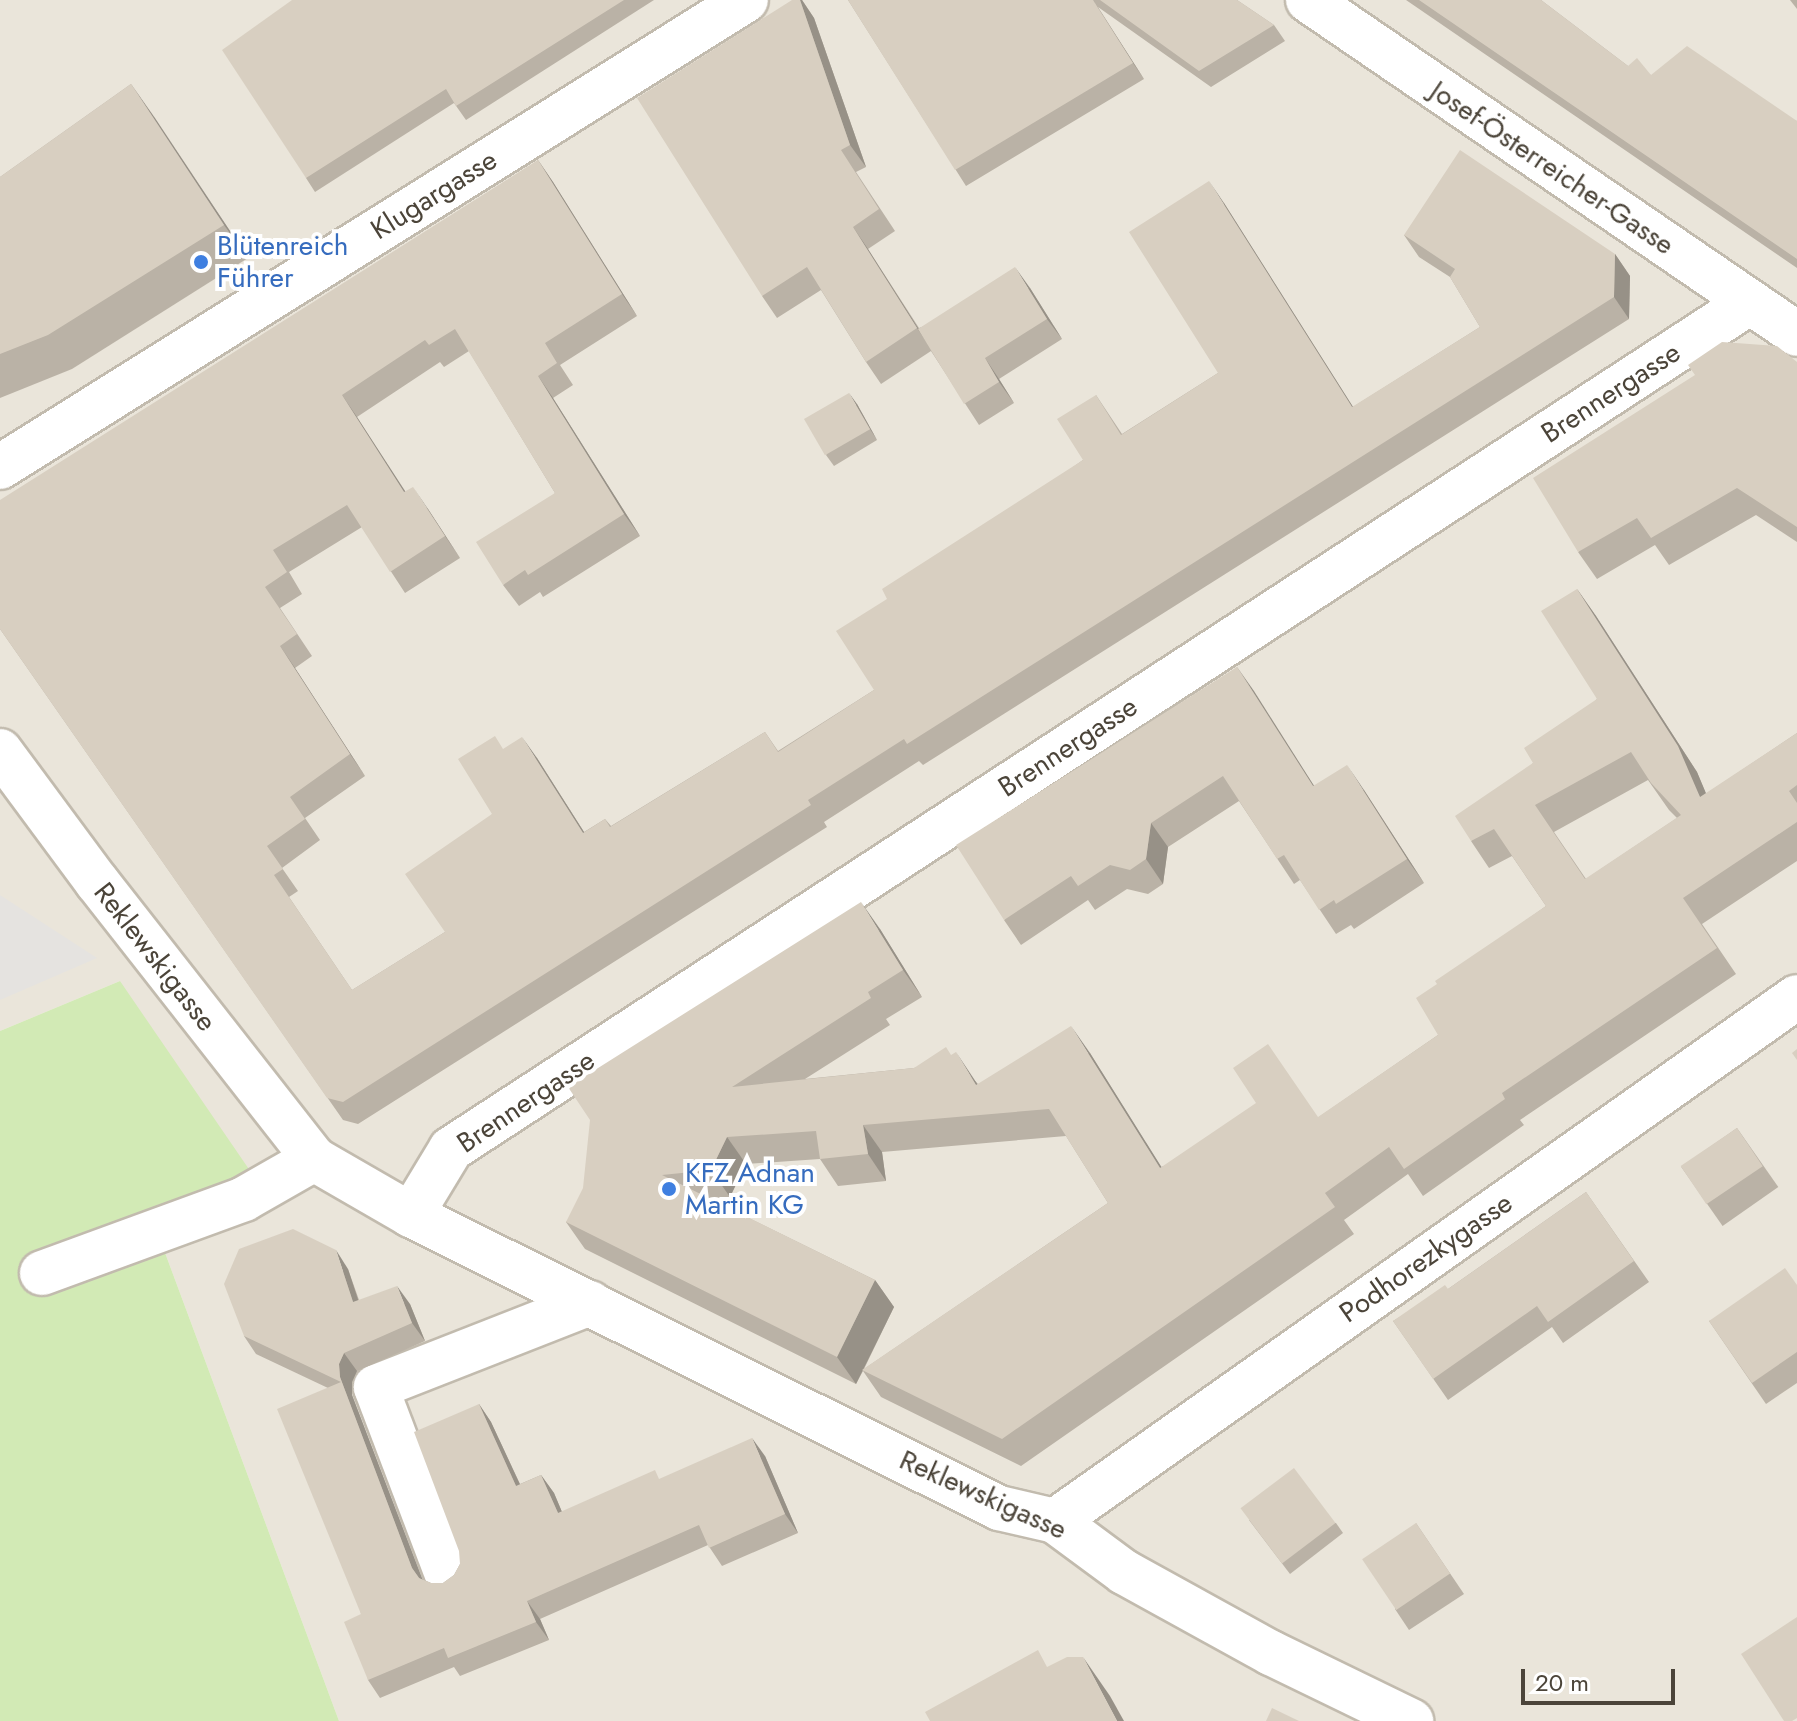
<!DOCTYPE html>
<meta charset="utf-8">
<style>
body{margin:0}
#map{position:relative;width:1797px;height:1721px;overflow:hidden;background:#f6f3ec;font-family:Jost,sans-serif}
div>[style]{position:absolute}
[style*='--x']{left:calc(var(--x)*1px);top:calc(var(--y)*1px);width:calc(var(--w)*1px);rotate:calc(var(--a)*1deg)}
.residential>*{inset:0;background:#eae5da}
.green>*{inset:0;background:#d2eab5}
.parking>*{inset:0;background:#e5e3e0}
.roads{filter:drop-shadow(2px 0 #c2bbae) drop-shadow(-2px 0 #c2bbae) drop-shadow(0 2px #c2bbae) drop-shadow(0 -2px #c2bbae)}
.minor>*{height:44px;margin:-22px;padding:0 22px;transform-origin:22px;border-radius:22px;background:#fff}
.wall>*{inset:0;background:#bab2a6;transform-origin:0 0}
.shaded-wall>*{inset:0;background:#979187}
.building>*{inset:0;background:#d8cfc1;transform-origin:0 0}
.dots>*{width:22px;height:22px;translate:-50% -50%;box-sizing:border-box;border:4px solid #fff;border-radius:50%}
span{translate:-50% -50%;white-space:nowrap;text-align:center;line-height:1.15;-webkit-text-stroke:8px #fff;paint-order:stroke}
.street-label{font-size:28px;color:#4b4439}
.shop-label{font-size:28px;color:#366cbe}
.left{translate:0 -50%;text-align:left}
.scale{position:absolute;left:1521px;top:1669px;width:154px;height:36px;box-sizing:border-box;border:4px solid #4b4439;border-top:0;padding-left:10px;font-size:24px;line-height:28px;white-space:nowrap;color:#4b4439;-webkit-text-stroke:6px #fff;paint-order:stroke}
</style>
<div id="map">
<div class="residential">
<i style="clip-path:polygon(0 0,1797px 0,1797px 1721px,339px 1721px,164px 1250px,120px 981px,0 1031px)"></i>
</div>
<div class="green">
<i style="clip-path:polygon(120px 981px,270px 1200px,164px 1250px,339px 1721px,0 1721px,0 1031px)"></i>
</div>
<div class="parking">
<i style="clip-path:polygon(0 895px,97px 958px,0 1000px)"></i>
</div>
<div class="roads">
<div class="minor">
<i style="--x:1308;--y:0;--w:592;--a:34.33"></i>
<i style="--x:0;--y:467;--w:880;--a:-32.05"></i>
<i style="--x:0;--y:751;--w:163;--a:53.5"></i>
<i style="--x:97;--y:882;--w:352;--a:51.9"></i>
<i style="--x:314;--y:1159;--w:112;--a:30"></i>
<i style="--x:411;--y:1215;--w:657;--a:26.49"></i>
<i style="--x:999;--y:1508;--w:57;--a:13.1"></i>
<i style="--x:1055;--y:1521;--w:86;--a:36.5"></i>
<i style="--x:1124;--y:1572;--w:168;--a:28.9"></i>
<i style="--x:1271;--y:1653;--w:156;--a:25.9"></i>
<i style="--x:411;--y:1215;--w:77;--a:-58.8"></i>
<i style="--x:451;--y:1149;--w:1549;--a:-33.1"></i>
<i style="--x:42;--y:1273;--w:215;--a:-20.1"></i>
<i style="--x:244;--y:1199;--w:81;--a:-29.7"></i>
<i style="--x:1055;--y:1521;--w:908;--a:-35.23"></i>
<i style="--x:448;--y:1577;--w:203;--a:-110.8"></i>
<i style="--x:376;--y:1387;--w:230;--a:-21.4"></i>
</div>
</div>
<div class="wall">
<i style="clip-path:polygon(292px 0,654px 0,466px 120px,454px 103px,315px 192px,306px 178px)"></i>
<i style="clip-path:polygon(792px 0,802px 0,814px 18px,866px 167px,856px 172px,895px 231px,868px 249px,919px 328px,1030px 288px,1062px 339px,999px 379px,1014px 403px,979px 425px,931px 351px,881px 384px,866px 362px,821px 290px,777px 318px,762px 296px)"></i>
<i style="clip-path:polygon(848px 0,1237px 0,1274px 25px,1285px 41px,1211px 87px,1098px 7px,1144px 79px,966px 186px)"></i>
<i style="clip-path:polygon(1406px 0,1541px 0,1628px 66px,1651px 75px,1797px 121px,1797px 268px)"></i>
<i style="clip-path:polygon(1790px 0,1797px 0,1797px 9px)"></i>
<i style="clip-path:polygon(131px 84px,248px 258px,72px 369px,0 398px,0 177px)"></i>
<i style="clip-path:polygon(538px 160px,553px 182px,637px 316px,560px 365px,573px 385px,553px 398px,640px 536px,543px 597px,540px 592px,519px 606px,503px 585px,555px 493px,469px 351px,444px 367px,440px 362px,357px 417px,405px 492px,428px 509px,460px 558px,405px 593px,362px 527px,289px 572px,302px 594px,280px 608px,312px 656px,295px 668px,365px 776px,305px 818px,320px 840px,282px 868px,298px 891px,289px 897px,352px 990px,445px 932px,492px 814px,503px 749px,537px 758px,584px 832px,605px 819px,611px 826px,765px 732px,778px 751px,874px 690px,887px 599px,1083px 460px,1096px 395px,1122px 434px,1218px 373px,1224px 203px,1353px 407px,1480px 327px,1450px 277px,1419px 257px,1404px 235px,1615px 254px,1630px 276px,1629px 319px,923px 765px,919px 761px,824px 822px,827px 827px,358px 1124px,343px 1120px,0 629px)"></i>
<i style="clip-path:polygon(1797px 362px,1797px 542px,1756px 515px,1669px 565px,1655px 545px,1597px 579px,1578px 552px)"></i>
<i style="clip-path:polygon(857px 404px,877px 440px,834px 466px,826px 455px)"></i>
<i style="clip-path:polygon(evenodd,1577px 589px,1596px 616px,1697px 772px,1706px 794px,1797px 733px,1797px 861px,1702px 924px,1736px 974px,1520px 1120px,1524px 1125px,1423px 1196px,1408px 1174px,1344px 1220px,1354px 1234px,1021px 1466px,881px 1397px,863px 1371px,856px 1384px,585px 1249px,566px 1222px,880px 929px,922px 997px,886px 1019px,890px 1025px,805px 1079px,914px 1068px,951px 1055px,978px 1084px,1090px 1053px,1161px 1167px,1319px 1117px,1438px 1035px,1437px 984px,1546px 906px,1512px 856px,1489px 868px,1471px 841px,1533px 763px,1597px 699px,1577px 589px,1648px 780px,1669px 810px,1677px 818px,1586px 879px,1554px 832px,1648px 780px,1577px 589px,1066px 1136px,1108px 1203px,864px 1369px,894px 1307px,875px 1280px,710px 1199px,730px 1197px,746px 1164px,820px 1159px,838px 1186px,886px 1181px,882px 1152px,1066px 1136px)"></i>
<i style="clip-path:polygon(1237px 667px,1314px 786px,1364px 790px,1424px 883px,1354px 929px,1351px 925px,1336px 934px,1300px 880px,1294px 884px,1239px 801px,1168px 847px,1163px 884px,1148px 894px,1127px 889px,1095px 910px,1088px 900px,1021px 945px,1004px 920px)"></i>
<i style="left:1737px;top:1128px;width:72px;height:68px;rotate:55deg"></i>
<i style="clip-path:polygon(1586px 1192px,1649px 1282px,1563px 1343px,1552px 1327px,1448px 1400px,1393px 1321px,1448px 1289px)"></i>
<i style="clip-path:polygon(348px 1269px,359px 1300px,410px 1304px,425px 1341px,357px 1371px,352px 1382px,352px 1395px,422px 1579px,431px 1583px,443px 1583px,454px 1575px,460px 1564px,479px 1404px,491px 1422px,520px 1484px,541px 1475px,554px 1493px,562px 1512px,661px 1479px,765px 1456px,798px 1533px,722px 1566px,708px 1545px,540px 1619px,549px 1640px,460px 1676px,454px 1667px,380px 1698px,368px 1680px,361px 1614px,328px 1388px,256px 1354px,244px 1336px)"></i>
<i style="clip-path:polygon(1797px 1285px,1797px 1383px,1766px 1404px,1709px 1321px)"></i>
<i style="clip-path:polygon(1249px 1520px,1336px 1523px,1343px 1533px,1290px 1574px)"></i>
<i style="clip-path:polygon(1416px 1523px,1464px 1594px,1409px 1630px,1395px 1609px)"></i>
</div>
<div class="shaded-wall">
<i style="clip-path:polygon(800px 0,802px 0,814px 18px,866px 167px,850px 145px)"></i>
<i style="clip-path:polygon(1093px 0,1144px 79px,1133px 63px)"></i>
<i style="clip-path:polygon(131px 84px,155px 118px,248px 258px,224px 225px)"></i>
<i style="clip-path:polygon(538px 160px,553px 182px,637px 316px,622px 294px)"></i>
<i style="clip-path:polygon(1209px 181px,1224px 203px,1367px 429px,1352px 407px)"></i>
<i style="clip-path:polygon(853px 227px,868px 249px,932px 350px,917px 328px)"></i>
<i style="clip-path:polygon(1615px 254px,1630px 276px,1629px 319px,1614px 297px)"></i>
<i style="clip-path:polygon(1015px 267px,1030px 288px,1062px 339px,1047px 319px)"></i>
<i style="clip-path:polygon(985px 358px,999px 379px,1014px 403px,999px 382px)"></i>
<i style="clip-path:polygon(538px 376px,553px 398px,640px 536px,624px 514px)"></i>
<i style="clip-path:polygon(849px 393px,857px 404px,877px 440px,870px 429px)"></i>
<i style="clip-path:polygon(342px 395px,357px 417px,420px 514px,404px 492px)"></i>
<i style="clip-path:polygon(413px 487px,428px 509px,460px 558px,445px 536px)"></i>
<i style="clip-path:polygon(1577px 589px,1596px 616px,1697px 772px,1719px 824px,1700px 797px)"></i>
<i style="clip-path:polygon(280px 646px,295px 668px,365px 776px,350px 754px)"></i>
<i style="clip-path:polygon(1237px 667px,1254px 691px,1330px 811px,1313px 786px)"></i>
<i style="clip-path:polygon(522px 737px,537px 758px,598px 854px,583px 833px)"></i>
<i style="clip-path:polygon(1347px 765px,1364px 790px,1424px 883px,1407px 859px)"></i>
<i style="clip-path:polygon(1151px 823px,1168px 847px,1163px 884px,1146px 859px)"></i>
<i style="clip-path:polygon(861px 902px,880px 929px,922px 997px,903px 970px)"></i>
<i style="clip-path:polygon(1071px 1026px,1090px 1053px,1179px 1195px,1160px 1168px)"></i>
<i style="clip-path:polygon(956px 1052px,974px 1079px,995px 1112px,976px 1085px)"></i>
<i style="clip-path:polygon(863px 1125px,882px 1152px,886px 1181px,868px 1154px)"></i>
<i style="clip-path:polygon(727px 1137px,746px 1164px,730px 1197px,711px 1170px)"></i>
<i style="clip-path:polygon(336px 1250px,348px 1269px,365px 1321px,353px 1302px)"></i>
<i style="clip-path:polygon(875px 1280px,894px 1307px,856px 1384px,837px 1357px)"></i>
<i style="clip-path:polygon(397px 1286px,410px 1304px,425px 1341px,412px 1323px)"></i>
<i style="clip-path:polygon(344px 1353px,357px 1371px,352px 1382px,352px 1395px,425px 1586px,412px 1568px,340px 1377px,339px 1364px)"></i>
<i style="clip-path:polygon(479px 1404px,491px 1422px,529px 1504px,516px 1486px)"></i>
<i style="clip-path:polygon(752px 1438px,765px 1456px,798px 1533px,785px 1514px)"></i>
<i style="clip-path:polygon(541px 1475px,554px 1493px,570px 1531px,558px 1513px)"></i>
<i style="clip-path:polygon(527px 1601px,540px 1619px,549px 1640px,536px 1622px)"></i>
<i style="clip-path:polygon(1083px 1657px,1110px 1696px,1124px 1721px,1117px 1721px)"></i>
</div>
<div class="building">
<i style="clip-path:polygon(292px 0,624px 0,456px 106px,446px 89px,306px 178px,222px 50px)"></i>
<i style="clip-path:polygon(792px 0,800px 0,850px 145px,841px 150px,879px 209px,853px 227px,917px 328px,866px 362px,807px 267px,762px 296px,637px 98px)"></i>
<i style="clip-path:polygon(848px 0,1093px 0,1133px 63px,955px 170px)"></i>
<i style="clip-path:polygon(1100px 0,1237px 0,1274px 25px,1199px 71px)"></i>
<i style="clip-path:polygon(1419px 0,1541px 0,1628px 66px,1637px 58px,1651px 75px,1687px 46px,1797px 121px,1797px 259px)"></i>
<i style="clip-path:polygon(131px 84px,224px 225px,48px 335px,0 354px,0 177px)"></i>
<i style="clip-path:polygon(1460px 150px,1615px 254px,1614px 297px,907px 744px,904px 739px,808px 800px,811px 805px,343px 1102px,327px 1098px,0 629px,0 500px,538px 160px,622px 294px,545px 343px,557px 363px,538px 376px,624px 514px,528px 575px,525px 570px,503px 585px,476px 542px,555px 493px,455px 329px,429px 345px,425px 340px,342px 395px,404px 492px,413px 487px,445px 536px,390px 572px,347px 505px,273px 550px,287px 572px,265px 587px,297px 634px,280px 646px,350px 754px,290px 797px,305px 819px,267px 846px,283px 869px,274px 875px,352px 990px,445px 932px,405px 874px,492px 814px,458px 759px,495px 736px,503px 749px,522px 737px,583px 833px,605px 819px,610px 827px,765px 732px,778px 752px,874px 690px,836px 631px,887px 599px,882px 589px,1083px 460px,1057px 419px,1096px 395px,1121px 435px,1218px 373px,1129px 232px,1209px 181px,1352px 407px,1480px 327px,1450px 277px,1455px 269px,1404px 235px)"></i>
<i style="clip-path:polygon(1015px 267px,1047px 319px,985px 358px,999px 382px,964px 404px,918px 329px)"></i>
<i style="clip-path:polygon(1722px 342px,1777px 346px,1797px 362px,1797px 527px,1737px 488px,1651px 538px,1637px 518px,1578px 552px,1533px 478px,1695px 375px,1688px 365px)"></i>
<i style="left:849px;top:393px;width:42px;height:52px;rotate:60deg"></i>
<i style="clip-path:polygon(evenodd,1577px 589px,1678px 746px,1700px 797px,1797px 733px,1797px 785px,1789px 791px,1797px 803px,1797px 822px,1683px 898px,1717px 948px,1502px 1093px,1505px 1099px,1404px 1169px,1389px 1147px,1325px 1193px,1335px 1207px,1002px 1439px,862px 1370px,1108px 1203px,1049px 1109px,863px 1125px,868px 1154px,820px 1159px,816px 1131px,727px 1137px,711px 1170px,662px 1175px,875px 1280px,837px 1357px,566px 1222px,583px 1188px,590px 1120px,568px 1087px,861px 902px,903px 970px,868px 992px,871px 998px,732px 1087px,914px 1068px,946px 1047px,951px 1055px,956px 1052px,976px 1085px,1071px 1026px,1160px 1168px,1256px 1103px,1233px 1068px,1268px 1044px,1318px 1117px,1438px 1035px,1416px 998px,1437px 984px,1435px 981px,1546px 906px,1494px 829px,1471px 841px,1455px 816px,1533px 763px,1524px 748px,1597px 699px,1541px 611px,1577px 589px,1631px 752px,1651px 783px,1681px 815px,1585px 879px,1535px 805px,1631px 752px)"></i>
<i style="clip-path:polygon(1237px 667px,1313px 786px,1347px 765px,1407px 859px,1336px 904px,1334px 900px,1319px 910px,1284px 855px,1277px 859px,1223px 776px,1151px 823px,1146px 859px,1130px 870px,1110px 865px,1078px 886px,1071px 876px,1004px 920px,956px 845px)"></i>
<i style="clip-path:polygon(1797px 1049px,1797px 1060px,1792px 1053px)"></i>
<i style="left:1737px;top:1128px;width:46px;height:68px;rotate:56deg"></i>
<i style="clip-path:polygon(1586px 1192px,1634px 1261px,1548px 1322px,1537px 1306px,1433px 1379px,1393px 1321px,1445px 1285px,1448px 1289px)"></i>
<i style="clip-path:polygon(293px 1229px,336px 1250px,353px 1302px,397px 1286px,412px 1323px,344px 1353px,339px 1364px,340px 1377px,412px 1568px,419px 1578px,431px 1583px,443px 1583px,454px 1575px,460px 1564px,459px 1551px,414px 1432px,479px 1404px,516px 1486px,541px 1475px,558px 1513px,655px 1470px,659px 1479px,752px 1438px,785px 1514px,709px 1548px,699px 1525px,527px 1601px,536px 1622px,448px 1658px,444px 1648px,368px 1680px,344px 1622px,361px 1614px,277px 1409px,341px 1382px,244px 1336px,224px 1284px,239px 1249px)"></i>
<i style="clip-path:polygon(1785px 1268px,1797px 1285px,1797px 1352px,1752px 1383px,1709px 1321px)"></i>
<i style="left:1294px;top:1468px;width:69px;height:67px;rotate:53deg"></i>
<i style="left:1416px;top:1523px;width:61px;height:65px;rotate:56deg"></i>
<i style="clip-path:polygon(1797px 1617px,1797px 1718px,1792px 1721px,1784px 1721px,1741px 1654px)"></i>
<i style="clip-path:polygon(1038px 1650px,1047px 1667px,1067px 1657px,1083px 1657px,1117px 1721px,930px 1721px,925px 1712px)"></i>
<i style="clip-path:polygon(1272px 1708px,1299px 1721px,1266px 1721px)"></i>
</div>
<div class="dots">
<i style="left:201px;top:262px;background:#3f7fe0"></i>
<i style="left:669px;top:1189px;background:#3f7fe0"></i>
</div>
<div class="street-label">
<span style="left:1552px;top:168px;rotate:34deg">Josef-Österreicher-Gasse</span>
<span style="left:434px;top:195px;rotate:-32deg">Klugargasse</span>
<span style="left:1611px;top:393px;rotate:-33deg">Brennergasse</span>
<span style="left:1068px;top:747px;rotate:-33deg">Brennergasse</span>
<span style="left:155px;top:957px;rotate:52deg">Reklewskigasse</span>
<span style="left:526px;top:1102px;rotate:-34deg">Brennergasse</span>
<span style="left:1426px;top:1258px;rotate:-35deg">Podhorezkygasse</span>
<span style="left:983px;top:1495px;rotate:24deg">Reklewskigasse</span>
</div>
<div class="shop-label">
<span class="left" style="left:217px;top:262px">Blütenreich<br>Führer</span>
<span class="left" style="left:685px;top:1189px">KFZ Adnan<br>Martin KG</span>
</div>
<div class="scale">20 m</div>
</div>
